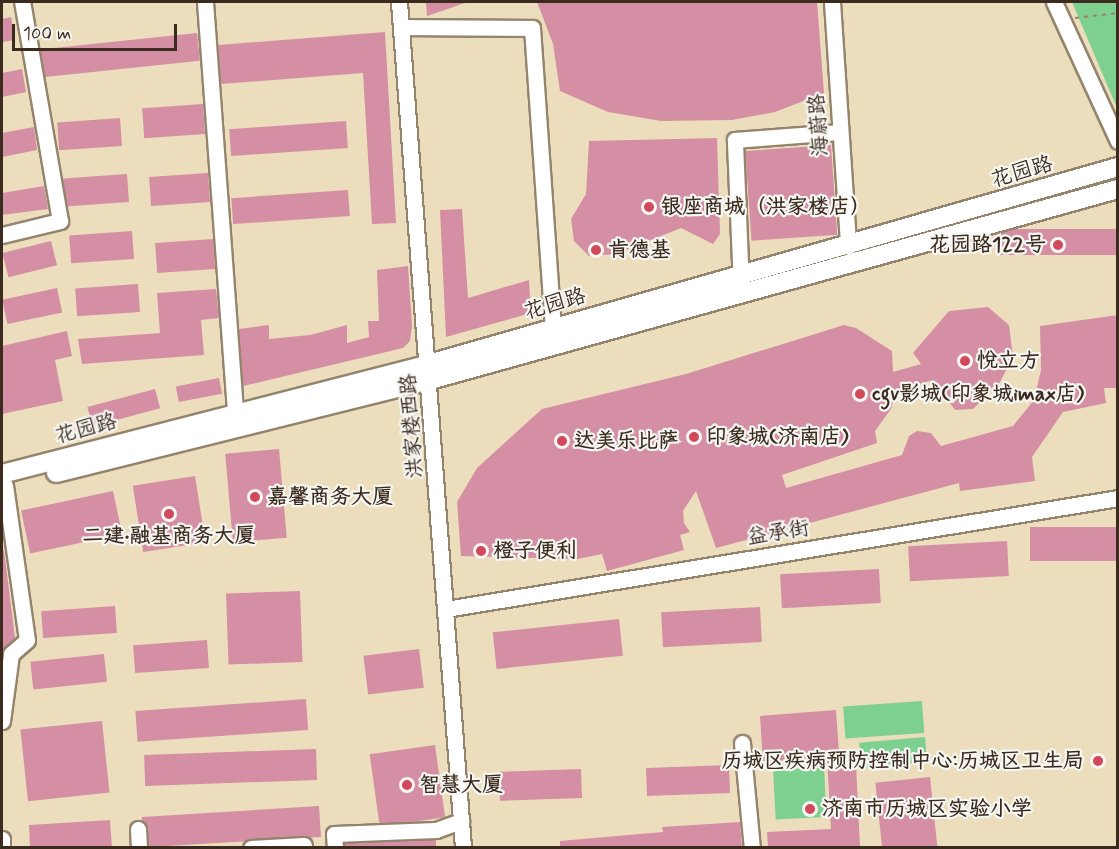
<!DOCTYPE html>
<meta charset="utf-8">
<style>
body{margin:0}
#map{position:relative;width:1119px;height:849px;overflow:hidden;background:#ecdebc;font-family:Mynerve,"LXGW WenKai TC",sans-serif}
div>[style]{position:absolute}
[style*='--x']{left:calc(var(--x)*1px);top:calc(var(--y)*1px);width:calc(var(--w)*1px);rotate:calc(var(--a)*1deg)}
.green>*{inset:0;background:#7ed091;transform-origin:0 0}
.building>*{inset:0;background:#d48fa4;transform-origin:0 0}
.path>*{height:2px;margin-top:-1px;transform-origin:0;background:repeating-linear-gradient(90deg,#94846d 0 4.5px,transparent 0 9px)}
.roads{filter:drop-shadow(2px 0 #94846d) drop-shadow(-2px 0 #94846d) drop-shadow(0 2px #94846d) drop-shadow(0 -2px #94846d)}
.minor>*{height:15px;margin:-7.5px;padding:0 7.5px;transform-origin:7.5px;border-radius:7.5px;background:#fff}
.major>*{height:18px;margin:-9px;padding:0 9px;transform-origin:9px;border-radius:9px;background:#fff}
.dots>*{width:16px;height:16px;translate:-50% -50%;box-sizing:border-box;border:3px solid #f6f6f2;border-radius:50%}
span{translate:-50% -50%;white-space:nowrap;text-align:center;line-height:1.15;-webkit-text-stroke:4.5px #f6f6f2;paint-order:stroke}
.street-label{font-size:21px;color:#3b2a1e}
.poi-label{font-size:21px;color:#3b2a1e;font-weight:700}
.left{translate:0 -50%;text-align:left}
.right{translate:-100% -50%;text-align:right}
.frame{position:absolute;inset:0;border:3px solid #3b2a1e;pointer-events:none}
.scale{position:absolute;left:12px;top:24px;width:165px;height:27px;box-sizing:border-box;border:3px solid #3b2a1e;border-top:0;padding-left:8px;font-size:18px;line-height:21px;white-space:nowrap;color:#3b2a1e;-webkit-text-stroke:4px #f6f6f2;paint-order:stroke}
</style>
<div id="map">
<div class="green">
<i style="clip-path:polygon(1072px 2px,1117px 2px,1117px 108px)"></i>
<i style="left:922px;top:701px;width:32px;height:79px;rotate:86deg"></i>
<i style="left:925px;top:737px;width:25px;height:66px;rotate:85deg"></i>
<i style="left:824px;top:767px;width:50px;height:51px;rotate:87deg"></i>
</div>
<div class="building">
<i style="clip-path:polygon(426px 2px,465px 2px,465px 3px,427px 16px)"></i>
<i style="clip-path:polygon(537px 2px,817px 2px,824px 93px,775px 112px,732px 120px,661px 121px,608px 112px,560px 91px,553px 44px)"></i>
<i style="clip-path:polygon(11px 17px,15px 40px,2px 42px,2px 19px)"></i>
<i style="clip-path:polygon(385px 32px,396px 223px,372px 224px,363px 73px,221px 84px,218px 45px)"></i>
<i style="left:197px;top:33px;width:28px;height:158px;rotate:84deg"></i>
<i style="clip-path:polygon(22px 69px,26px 92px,2px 97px,2px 73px)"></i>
<i style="left:203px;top:104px;width:30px;height:61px;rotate:86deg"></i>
<i style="left:120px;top:118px;width:28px;height:63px;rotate:86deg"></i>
<i style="left:346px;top:121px;width:27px;height:117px;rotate:86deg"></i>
<i style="clip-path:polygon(34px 127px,37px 150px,2px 157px,2px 133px)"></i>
<i style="clip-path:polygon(717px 138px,720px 234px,713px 244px,681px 228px,616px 254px,589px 256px,574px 241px,571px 219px,586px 194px,589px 141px)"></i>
<i style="left:831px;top:145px;width:90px;height:86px;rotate:86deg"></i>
<i style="left:208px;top:173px;width:29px;height:59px;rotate:86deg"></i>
<i style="left:127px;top:174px;width:28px;height:64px;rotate:86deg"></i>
<i style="clip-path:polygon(44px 186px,48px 209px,2px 215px,2px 193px)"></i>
<i style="left:348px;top:190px;width:26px;height:117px;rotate:86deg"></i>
<i style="clip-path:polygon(462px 209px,468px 298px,529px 280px,531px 313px,446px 337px,440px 210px)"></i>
<i style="left:1118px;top:229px;width:26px;height:119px;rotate:90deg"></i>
<i style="left:132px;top:231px;width:28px;height:63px;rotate:86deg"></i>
<i style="left:213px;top:239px;width:30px;height:58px;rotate:86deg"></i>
<i style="left:51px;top:241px;width:25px;height:50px;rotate:76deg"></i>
<i style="clip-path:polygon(408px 266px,412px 326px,410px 341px,403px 348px,243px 386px,239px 329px,269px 325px,269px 339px,310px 335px,347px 325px,347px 343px,369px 337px,368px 321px,379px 321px,377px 270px)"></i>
<i style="left:138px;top:284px;width:28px;height:63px;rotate:86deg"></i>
<i style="left:57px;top:288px;width:25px;height:56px;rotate:78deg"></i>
<i style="clip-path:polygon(216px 289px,219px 318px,201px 320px,204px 355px,82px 364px,78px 339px,160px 333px,157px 293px)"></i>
<i style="clip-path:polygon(988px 307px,1009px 325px,1013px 357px,999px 384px,973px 409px,955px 410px,933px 380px,896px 391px,891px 409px,875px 431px,877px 443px,782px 475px,786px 488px,902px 455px,909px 436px,917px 431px,931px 433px,941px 446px,1013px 426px,1034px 400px,1041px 370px,1040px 326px,1118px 315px,1118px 388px,1104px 388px,1106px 403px,1063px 412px,1032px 457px,1035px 481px,960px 491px,959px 483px,716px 548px,696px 491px,683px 511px,684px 523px,690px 532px,680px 535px,684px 550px,607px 571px,602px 554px,578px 559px,461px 556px,457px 502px,477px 468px,542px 409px,686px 374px,844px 325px,856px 328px,892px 351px,893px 372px,921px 364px,913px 353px,949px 311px)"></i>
<i style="clip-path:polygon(67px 331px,72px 356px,55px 360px,63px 401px,2px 414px,2px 346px)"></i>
<i style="left:219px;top:378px;width:16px;height:44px;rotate:79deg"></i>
<i style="left:155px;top:389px;width:20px;height:70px;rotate:75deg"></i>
<i style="left:279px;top:449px;width:89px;height:54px;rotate:85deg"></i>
<i style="left:195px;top:476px;width:67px;height:63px;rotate:81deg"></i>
<i style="left:113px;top:491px;width:44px;height:94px;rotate:78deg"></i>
<i style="left:1118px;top:527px;width:34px;height:88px;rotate:90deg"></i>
<i style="left:1007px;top:541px;width:35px;height:99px;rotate:87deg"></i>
<i style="clip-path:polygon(4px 550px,15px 638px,2px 652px,2px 551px)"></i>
<i style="left:879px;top:569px;width:34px;height:99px;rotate:87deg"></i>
<i style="left:300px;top:591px;width:71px;height:74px;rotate:88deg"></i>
<i style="left:115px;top:606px;width:27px;height:74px;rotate:86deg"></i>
<i style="left:760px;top:607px;width:35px;height:99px;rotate:87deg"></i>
<i style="left:619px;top:619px;width:37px;height:127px;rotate:84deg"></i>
<i style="left:207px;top:640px;width:28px;height:74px;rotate:86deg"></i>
<i style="left:419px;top:649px;width:39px;height:56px;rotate:83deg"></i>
<i style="left:104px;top:654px;width:28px;height:74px;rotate:84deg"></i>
<i style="left:306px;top:699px;width:31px;height:171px;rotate:86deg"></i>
<i style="clip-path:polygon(836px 710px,840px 765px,856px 764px,860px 848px,768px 848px,767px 832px,831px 829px,827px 757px,763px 762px,760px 716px)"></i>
<i style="left:102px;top:721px;width:72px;height:82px;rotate:84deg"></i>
<i style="left:435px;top:745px;width:73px;height:66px;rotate:82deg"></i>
<i style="left:316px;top:749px;width:31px;height:172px;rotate:88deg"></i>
<i style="left:729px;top:765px;width:28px;height:83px;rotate:88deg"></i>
<i style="left:581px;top:769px;width:29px;height:82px;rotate:88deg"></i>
<i style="left:930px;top:777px;width:71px;height:55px;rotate:84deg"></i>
<i style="clip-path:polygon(319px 806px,321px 837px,149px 847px,148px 828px,142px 820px,142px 817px)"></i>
<i style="clip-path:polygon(110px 820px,112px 848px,30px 848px,29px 825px)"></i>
<i style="clip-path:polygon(740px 822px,742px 848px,560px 848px,560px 841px,663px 832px,662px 827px)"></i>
<i style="clip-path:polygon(436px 840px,436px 848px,345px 848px,344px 843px)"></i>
</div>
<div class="path">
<i style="--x:1075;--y:18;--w:43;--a:-6.6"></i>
</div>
<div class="roads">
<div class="minor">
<i style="--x:205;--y:2;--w:422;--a:85.8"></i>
<i style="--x:399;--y:2;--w:848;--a:85.67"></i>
<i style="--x:832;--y:2;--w:245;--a:86.2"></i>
<i style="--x:1054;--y:2;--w:153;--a:65.3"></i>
<i style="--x:402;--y:27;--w:130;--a:0.4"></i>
<i style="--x:532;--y:28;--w:301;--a:86"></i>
<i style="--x:2;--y:235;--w:60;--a:-13.6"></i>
<i style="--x:60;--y:221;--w:222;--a:-99.8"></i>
<i style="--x:741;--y:286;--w:146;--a:-92.4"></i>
<i style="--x:735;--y:140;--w:105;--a:-4.4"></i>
<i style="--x:446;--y:609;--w:681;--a:-9.38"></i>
<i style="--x:2;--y:721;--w:68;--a:-82.3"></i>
<i style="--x:11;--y:654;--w:21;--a:-41"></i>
<i style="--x:27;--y:640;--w:156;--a:-98.1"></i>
<i style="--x:742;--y:743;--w:105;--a:84.6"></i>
<i style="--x:138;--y:829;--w:19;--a:87"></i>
<i style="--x:2;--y:839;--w:9;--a:90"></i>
<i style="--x:251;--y:848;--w:53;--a:-3.2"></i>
<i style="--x:335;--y:848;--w:14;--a:-94"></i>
<i style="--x:334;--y:834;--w:102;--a:-2.2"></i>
<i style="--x:436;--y:830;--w:27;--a:-20"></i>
</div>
<div class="major">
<i style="--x:56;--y:473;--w:385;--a:-14"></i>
<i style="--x:430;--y:380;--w:714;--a:-15.52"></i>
<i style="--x:2;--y:474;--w:441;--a:-14.4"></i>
<i style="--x:429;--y:364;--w:717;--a:-15.96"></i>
</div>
</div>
<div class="dots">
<i style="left:649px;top:207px;background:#d1495b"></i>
<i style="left:1058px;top:245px;background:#d1495b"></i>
<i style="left:596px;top:250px;background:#d1495b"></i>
<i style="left:965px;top:361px;background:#d1495b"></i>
<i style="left:860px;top:394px;background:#d1495b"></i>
<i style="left:694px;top:437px;background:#d1495b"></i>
<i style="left:562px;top:441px;background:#d1495b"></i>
<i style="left:255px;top:497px;background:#d1495b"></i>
<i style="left:169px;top:514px;background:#d1495b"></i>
<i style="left:481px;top:551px;background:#d1495b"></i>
<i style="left:1098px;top:761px;background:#d1495b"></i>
<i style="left:407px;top:785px;background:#d1495b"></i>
<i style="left:810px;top:809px;background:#d1495b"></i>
</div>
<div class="street-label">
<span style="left:819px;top:125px;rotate:-94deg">海蔚路</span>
<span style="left:1022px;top:172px;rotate:-16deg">花园路</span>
<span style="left:555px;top:304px;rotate:-16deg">花园路</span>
<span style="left:412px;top:426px;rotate:-94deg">洪家楼西路</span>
<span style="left:86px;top:429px;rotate:-15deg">花园路</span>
<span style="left:778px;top:533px;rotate:-9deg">益承街</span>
</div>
<div class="poi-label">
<span class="left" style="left:661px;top:207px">银座商城（洪家楼店）</span>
<span class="right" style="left:1046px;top:245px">花园路122号</span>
<span class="left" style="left:608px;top:250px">肯德基</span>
<span class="left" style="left:977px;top:361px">悦立方</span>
<span class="left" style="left:872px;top:394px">cgv影城(印象城imax店)</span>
<span class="left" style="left:706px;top:437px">印象城(济南店)</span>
<span class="left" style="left:574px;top:441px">达美乐比萨</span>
<span class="left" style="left:267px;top:497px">嘉馨商务大厦</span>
<span style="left:169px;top:536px">二建·融基商务大厦</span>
<span class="left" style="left:493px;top:551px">橙子便利</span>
<span class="right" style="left:1084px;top:761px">历城区疾病预防控制中心:历城区卫生局</span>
<span class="left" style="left:419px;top:785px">智慧大厦</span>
<span class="left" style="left:822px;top:809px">济南市历城区实验小学</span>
</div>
<div class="frame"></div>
<div class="scale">100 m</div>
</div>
